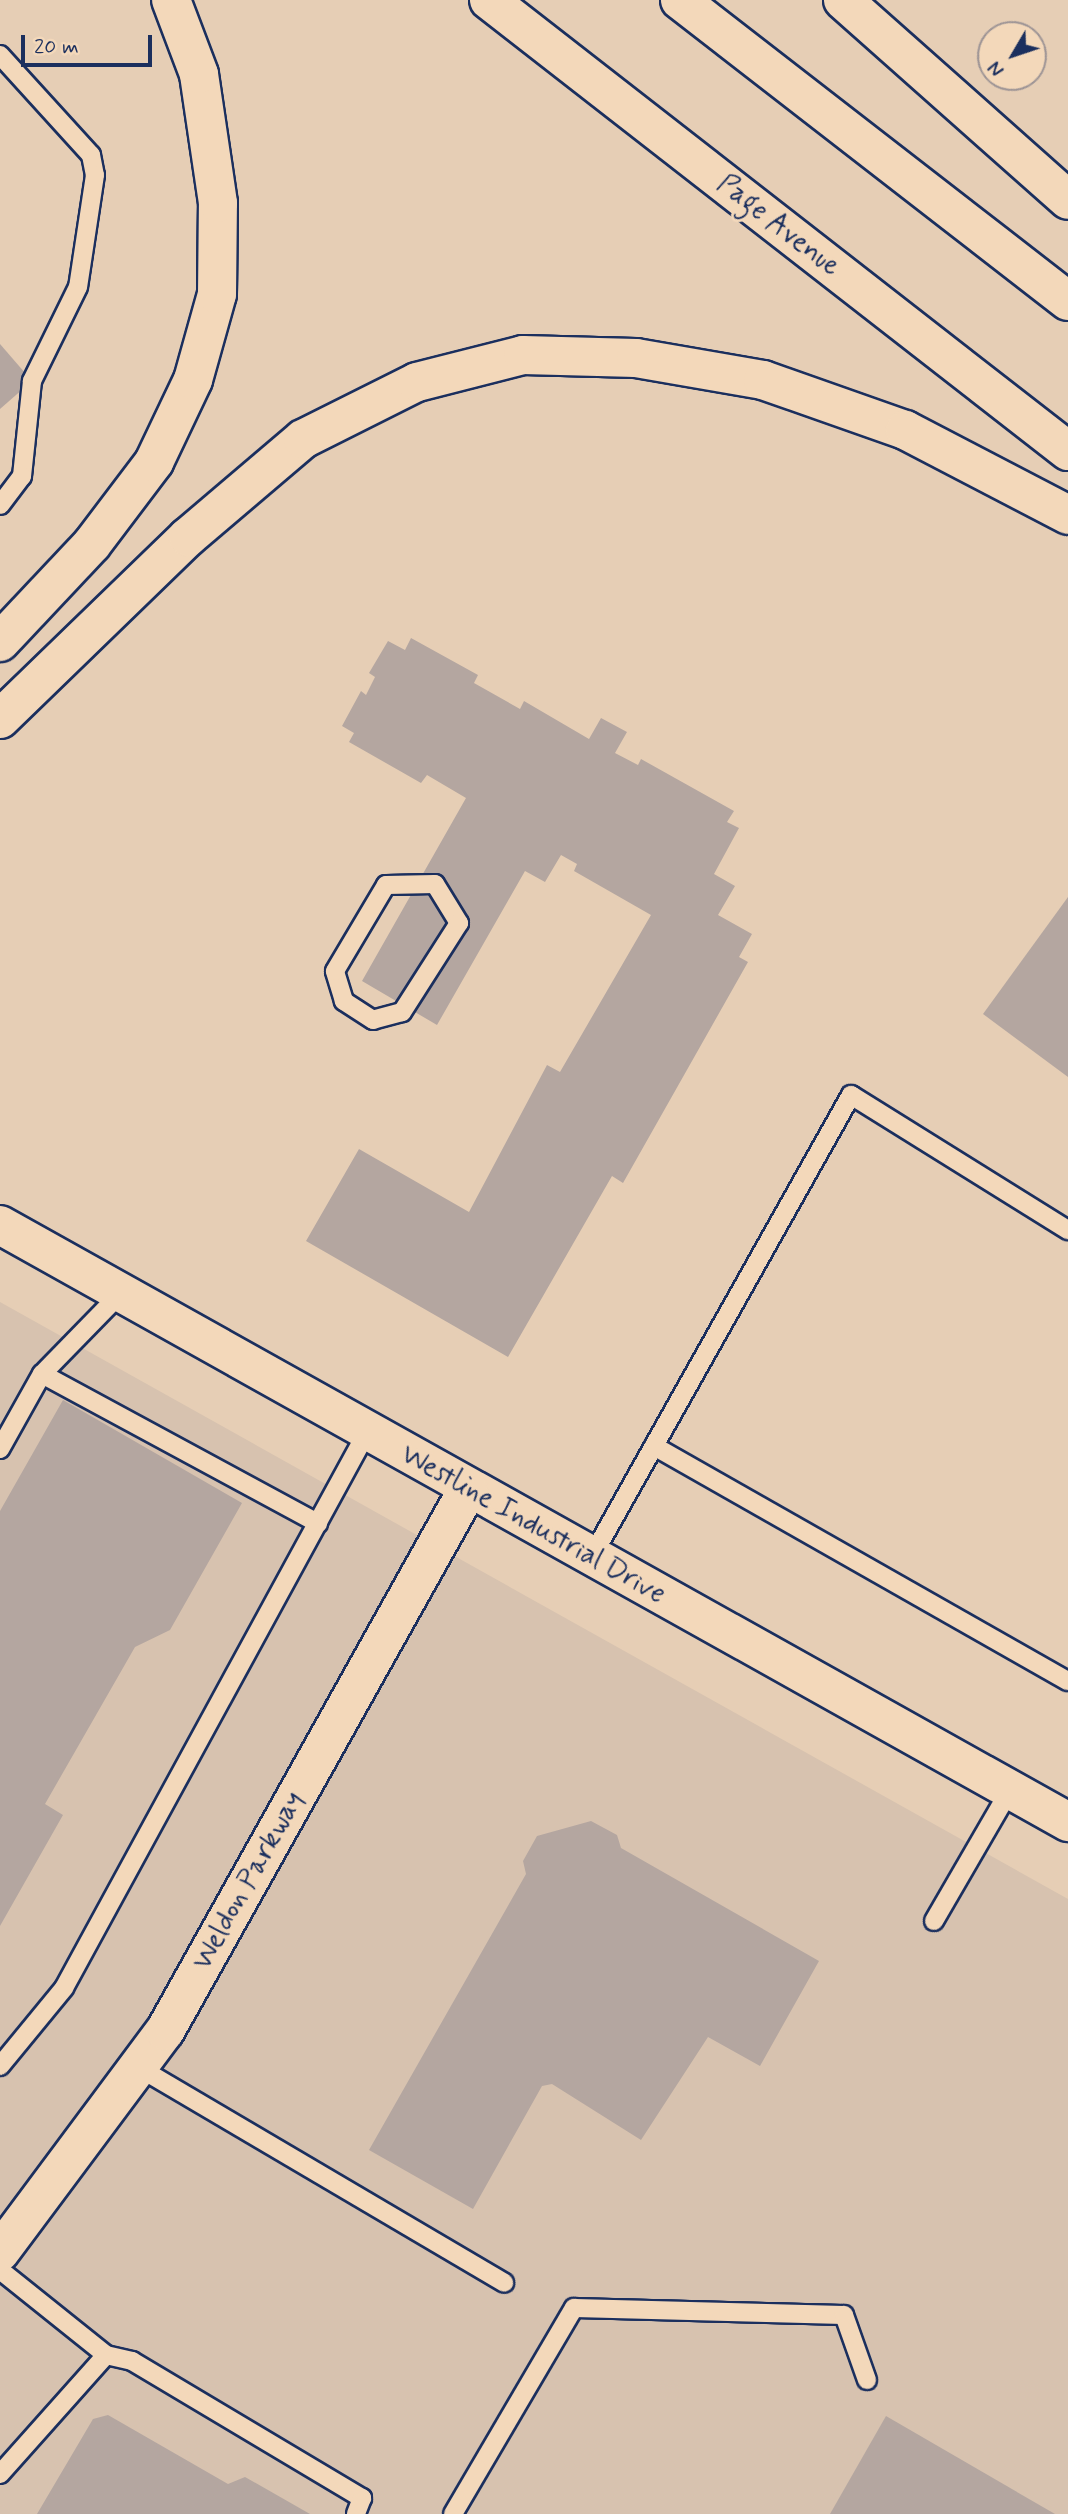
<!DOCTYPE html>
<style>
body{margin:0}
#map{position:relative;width:1068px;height:2514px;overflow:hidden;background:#e6ceb5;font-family:Mynerve,sans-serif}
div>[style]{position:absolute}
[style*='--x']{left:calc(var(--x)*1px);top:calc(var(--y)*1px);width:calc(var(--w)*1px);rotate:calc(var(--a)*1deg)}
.built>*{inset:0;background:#d7c2af}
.building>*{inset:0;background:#b4a6a0}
.roads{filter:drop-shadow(2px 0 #1b2f5e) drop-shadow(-2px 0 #1b2f5e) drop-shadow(0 2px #1b2f5e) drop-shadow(0 -2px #1b2f5e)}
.service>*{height:18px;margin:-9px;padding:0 9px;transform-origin:9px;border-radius:9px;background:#f3d8ba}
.tertiary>*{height:38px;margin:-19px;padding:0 19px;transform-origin:19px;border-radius:19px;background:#f3d8ba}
.motorway>*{height:38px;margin:-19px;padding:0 19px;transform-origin:19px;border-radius:19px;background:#f3d8ba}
span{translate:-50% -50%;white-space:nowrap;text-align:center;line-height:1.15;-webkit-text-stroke:6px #f3d8ba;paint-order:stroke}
.street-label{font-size:28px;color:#1b2f5e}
.north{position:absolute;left:977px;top:21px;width:70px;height:70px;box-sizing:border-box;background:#f3d8ba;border:2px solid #9d9495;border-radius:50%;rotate:231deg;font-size:19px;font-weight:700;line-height:28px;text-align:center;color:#1b2f5e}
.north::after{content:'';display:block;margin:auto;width:24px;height:32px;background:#1b2f5e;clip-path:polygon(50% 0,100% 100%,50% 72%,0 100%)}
.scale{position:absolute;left:21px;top:35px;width:131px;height:32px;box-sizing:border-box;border:4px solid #1b2f5e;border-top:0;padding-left:9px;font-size:21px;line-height:24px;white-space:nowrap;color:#1b2f5e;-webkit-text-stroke:5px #f3d8ba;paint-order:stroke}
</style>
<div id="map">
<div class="built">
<i style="clip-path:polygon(0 1302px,1068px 1899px,1068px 2514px,0 2514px)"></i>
</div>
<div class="building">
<i style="clip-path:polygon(0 344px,32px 381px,0 409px)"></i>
<i style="clip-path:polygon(411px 638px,478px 675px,474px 683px,520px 709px,524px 701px,589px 739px,601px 718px,627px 732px,615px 753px,638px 765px,641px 759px,734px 811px,727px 822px,739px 828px,714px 874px,735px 886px,718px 915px,752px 934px,739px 957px,748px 962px,623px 1183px,612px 1176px,508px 1357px,306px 1241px,359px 1149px,469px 1212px,547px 1065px,560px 1072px,651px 915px,574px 871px,577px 864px,561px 855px,545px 882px,525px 871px,437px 1025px,362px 981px,466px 798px,427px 775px,421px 783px,349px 742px,354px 733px,342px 726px,361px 691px,366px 695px,375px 677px,369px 673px,388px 641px,405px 650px)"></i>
<i style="clip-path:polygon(1068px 897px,1068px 1077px,983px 1014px)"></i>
<i style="clip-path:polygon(63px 1400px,242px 1503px,170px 1630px,135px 1647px,45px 1804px,63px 1815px,0 1926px,0 1511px)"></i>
<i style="clip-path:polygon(591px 1821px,617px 1835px,621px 1848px,819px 1961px,760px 2066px,708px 2037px,641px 2140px,552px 2084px,542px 2086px,473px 2209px,369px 2150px,526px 1874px,523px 1861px,537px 1836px)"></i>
<i style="clip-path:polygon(108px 2415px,228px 2484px,245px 2477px,310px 2514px,37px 2514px,93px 2419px)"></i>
<i style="clip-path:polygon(886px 2416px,1055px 2514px,830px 2514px)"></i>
</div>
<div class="roads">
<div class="service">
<i style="--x:0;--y:55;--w:135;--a:47.7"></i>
<i style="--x:91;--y:155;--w:20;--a:79"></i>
<i style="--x:95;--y:175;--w:113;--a:98.6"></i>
<i style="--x:78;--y:287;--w:105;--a:116.1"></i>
<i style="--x:32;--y:381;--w:96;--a:96"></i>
<i style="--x:22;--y:476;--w:36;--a:127"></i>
<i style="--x:435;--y:884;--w:46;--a:58.4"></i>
<i style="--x:459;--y:923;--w:106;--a:122.6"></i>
<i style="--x:402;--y:1012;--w:30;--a:165"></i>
<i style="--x:373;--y:1020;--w:35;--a:-147"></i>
<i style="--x:344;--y:1001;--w:31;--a:-107"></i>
<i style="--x:335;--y:971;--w:100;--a:-59.3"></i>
<i style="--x:386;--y:885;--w:49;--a:-1.2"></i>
<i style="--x:42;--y:1374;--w:314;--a:28.4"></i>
<i style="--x:654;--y:1446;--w:476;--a:29.6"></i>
<i style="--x:0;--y:1449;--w:86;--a:-60.8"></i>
<i style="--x:42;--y:1374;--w:115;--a:-45.7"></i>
<i style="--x:591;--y:1558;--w:531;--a:-60.68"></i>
<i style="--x:851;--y:1095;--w:256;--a:31.9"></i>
<i style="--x:934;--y:1921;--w:151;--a:-59.9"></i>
<i style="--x:0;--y:2066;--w:101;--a:-50.6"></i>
<i style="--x:64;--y:1988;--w:633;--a:-61.41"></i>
<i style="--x:138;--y:2067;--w:425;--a:30.5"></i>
<i style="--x:0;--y:2270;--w:136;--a:38.7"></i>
<i style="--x:0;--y:2474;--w:159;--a:-48.3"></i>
<i style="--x:106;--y:2355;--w:27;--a:13"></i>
<i style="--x:132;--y:2361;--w:268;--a:30.8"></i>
<i style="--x:362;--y:2498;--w:17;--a:111"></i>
<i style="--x:453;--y:2514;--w:239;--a:-59.6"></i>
<i style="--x:574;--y:2308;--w:270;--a:1.5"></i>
<i style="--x:844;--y:2315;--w:69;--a:70.5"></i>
</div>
<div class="tertiary">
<i style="--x:0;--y:1225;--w:1224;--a:29.2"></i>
<i style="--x:0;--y:2252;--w:276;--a:-53.3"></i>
<i style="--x:165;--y:2031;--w:621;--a:-60.79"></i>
</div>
<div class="motorway">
<i style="--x:489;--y:0;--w:734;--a:37.92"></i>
<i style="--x:680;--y:0;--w:491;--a:37.8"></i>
<i style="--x:843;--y:0;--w:301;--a:41.6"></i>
<i style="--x:0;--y:642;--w:134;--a:-46.8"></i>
<i style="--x:92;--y:544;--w:103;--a:-52.9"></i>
<i style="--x:154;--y:462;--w:91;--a:-64.6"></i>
<i style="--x:193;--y:380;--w:89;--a:-74.4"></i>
<i style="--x:217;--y:294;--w:91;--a:-89.4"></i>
<i style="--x:218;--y:203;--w:130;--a:-98.4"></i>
<i style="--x:199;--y:74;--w:79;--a:-110.7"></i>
<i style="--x:0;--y:719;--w:262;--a:-44.1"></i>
<i style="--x:188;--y:537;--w:151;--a:-40.4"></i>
<i style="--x:303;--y:439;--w:127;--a:-26.6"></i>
<i style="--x:417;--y:382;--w:109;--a:-14.3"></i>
<i style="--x:523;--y:355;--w:113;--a:1.5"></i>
<i style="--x:636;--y:358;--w:129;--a:9.8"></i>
<i style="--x:763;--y:380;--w:151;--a:19.4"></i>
<i style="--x:905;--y:430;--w:184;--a:27.5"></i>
</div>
</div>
<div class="street-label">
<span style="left:778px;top:226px;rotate:38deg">Page Avenue</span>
<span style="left:533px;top:1525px;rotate:29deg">Westline Industrial Drive</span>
<span style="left:249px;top:1881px;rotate:-61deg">Weldon Parkway</span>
</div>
<div class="north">N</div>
<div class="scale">20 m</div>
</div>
